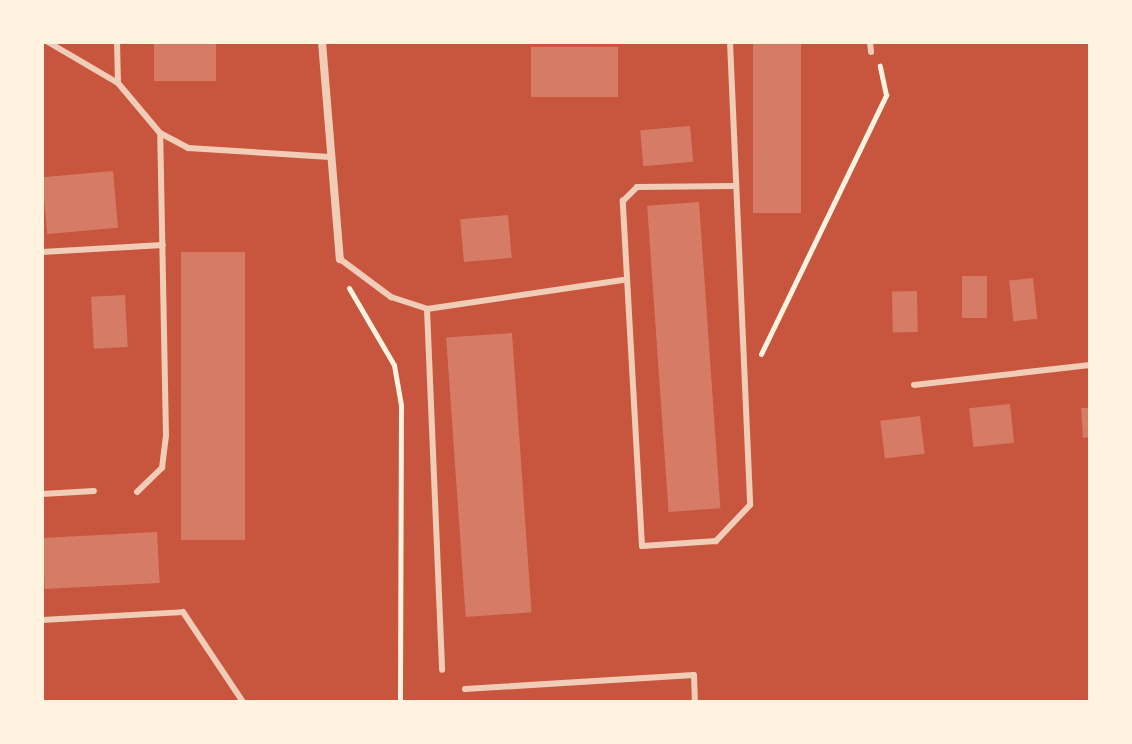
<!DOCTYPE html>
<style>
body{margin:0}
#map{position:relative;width:1132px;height:744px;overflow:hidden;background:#c8553d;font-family:Lato,sans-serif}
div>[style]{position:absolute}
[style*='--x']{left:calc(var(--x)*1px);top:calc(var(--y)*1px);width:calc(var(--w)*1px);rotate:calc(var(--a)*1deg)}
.building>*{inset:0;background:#d67c66;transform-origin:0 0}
.path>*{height:5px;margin:-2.5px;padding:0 2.5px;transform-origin:2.5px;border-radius:2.5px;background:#fff3e0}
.service>*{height:6px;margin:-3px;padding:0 3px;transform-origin:3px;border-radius:3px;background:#f1ccb7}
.minor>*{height:8px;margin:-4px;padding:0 4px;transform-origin:4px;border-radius:4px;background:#f1ccb7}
span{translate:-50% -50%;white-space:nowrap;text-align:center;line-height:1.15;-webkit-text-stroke:6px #fff3e0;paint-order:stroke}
.frame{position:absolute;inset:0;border:44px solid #fff3e0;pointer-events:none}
</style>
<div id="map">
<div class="building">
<i style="left:154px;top:42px;width:62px;height:39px"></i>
<i style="left:753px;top:42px;width:48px;height:171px"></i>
<i style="left:618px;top:47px;width:50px;height:87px;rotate:90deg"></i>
<i style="left:690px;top:126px;width:36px;height:50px;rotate:85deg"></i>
<i style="left:113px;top:171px;width:57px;height:71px;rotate:85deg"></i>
<i style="left:699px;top:202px;width:307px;height:52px;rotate:86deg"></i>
<i style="left:508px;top:215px;width:43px;height:48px;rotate:85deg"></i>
<i style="left:181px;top:252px;width:64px;height:288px"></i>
<i style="left:962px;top:276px;width:25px;height:42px"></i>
<i style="left:1033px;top:278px;width:41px;height:24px;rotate:84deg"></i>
<i style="left:917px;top:291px;width:41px;height:25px;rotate:89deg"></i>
<i style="left:125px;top:295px;width:52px;height:34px;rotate:87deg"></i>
<i style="left:512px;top:333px;width:280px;height:66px;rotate:86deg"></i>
<i style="left:1010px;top:404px;width:39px;height:41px;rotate:84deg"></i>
<i style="clip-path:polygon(1081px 408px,1090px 408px,1090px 437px,1083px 438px)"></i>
<i style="left:920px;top:416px;width:38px;height:40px;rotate:83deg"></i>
<i style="left:157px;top:532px;width:51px;height:115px;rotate:87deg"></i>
</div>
<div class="path">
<i style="--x:349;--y:288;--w:89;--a:59.7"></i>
<i style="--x:394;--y:365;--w:41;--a:80.1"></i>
<i style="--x:401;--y:405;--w:297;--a:90.2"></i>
<i style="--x:761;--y:354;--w:288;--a:-64.2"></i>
<i style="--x:886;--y:95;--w:30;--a:-102"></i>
</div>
<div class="service">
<i style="--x:48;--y:42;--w:81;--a:30.4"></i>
<i style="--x:118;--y:83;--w:65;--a:50"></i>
<i style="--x:160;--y:133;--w:32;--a:28"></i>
<i style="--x:188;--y:148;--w:142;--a:3.6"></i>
<i style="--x:117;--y:42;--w:41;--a:88.6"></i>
<i style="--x:730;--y:42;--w:463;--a:87.5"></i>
<i style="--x:750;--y:505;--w:50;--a:133.4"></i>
<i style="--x:716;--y:541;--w:74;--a:176.1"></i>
<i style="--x:642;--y:546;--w:346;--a:-93.2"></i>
<i style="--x:623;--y:201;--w:20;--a:-45"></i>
<i style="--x:637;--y:187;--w:98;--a:-0.6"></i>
<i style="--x:870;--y:42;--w:10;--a:84"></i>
<i style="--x:42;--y:252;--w:121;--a:-3.3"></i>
<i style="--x:340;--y:259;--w:64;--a:36.7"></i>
<i style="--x:391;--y:297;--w:38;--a:18"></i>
<i style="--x:427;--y:309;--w:361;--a:87.6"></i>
<i style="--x:427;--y:309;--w:198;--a:-8.4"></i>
<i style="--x:914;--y:385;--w:177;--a:-6.5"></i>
<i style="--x:137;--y:492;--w:35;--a:-44"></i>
<i style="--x:162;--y:468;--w:32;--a:-83"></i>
<i style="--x:166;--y:436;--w:303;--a:-91.1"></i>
<i style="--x:42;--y:494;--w:52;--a:-3.3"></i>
<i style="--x:42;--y:620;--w:141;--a:-3.2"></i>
<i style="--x:183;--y:612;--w:108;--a:56.3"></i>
<i style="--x:465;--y:689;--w:229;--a:-3.5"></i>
<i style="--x:694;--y:675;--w:27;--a:88"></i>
</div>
<div class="minor">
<i style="--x:322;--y:42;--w:218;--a:85.3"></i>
</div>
<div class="frame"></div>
</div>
